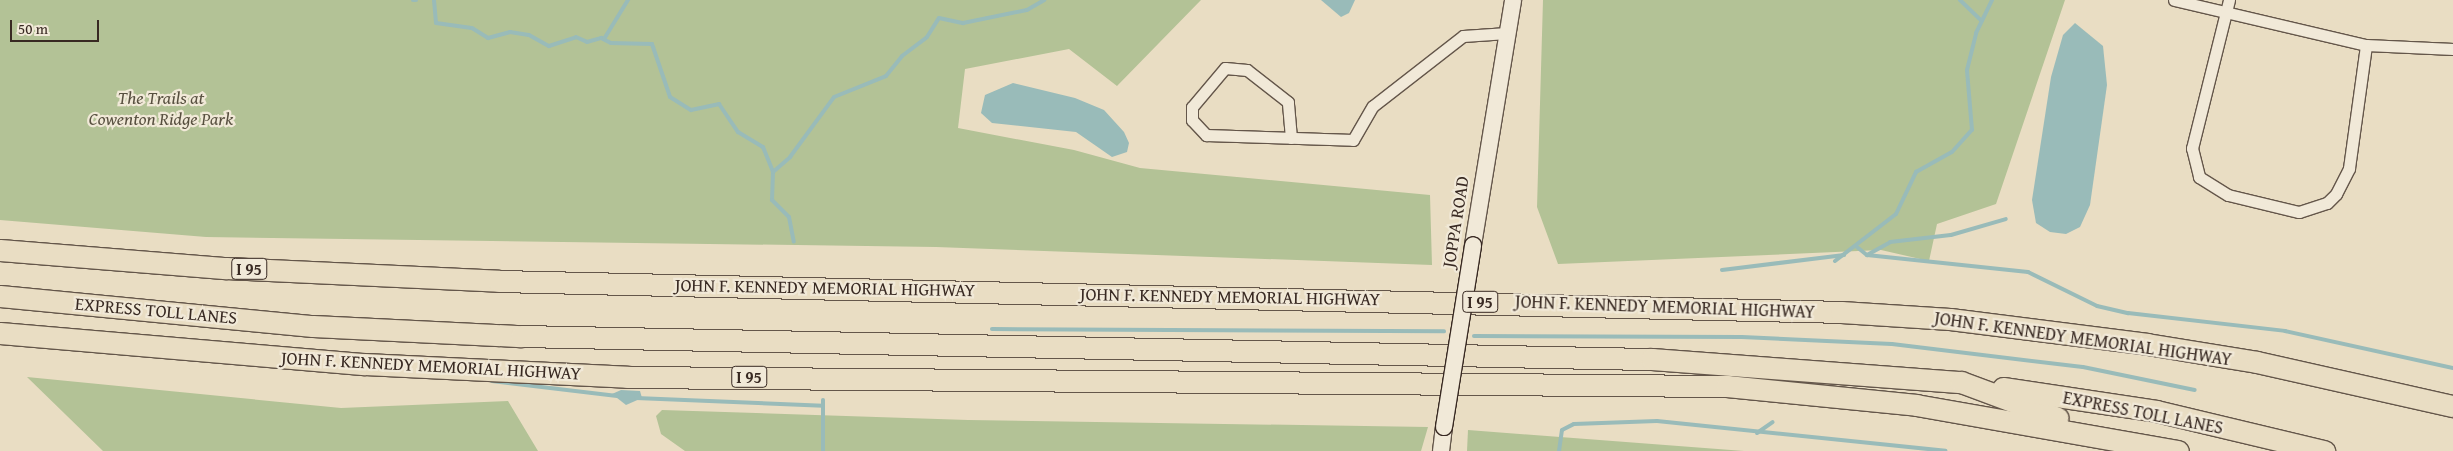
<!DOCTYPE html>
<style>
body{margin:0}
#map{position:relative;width:2453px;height:451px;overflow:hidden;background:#e9ddc3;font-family:"Gentium Book Plus",serif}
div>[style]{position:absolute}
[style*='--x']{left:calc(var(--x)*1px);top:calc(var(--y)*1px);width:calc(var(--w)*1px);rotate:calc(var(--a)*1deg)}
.green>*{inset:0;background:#b3c296}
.water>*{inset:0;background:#99bbb9}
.stream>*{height:4px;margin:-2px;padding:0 2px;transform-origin:2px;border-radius:2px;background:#99bbb9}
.roads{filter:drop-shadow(1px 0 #64564a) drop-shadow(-1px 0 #64564a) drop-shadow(0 1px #64564a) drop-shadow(0 -1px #64564a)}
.street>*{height:11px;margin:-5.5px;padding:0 5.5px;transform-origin:5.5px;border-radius:5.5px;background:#f1e9d8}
.secondary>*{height:16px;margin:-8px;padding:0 8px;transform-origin:8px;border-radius:8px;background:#f1e9d8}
.highway>*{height:21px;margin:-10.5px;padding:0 10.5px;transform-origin:10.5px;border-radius:10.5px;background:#e9ddc3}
.bridges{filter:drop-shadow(1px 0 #382922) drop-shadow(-1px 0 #382922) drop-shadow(0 1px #382922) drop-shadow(0 -1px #382922)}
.secondary-bridge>*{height:16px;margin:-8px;padding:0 8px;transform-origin:8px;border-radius:8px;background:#f1e9d8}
span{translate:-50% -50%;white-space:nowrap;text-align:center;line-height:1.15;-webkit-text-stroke:4.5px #f1e9d8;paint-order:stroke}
.shield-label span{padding:1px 4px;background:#f1e9d8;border:1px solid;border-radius:4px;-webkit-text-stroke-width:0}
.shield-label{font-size:16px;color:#382922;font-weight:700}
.park-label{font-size:18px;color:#574f3f;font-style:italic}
.street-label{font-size:18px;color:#382922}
.scale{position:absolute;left:10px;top:20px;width:89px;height:22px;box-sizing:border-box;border:2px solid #382922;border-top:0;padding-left:6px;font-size:15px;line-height:18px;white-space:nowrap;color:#382922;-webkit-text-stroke:4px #f1e9d8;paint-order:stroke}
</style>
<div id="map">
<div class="green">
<i style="clip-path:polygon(0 0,1201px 0,1117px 86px,1069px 49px,965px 69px,958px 128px,1074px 150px,1140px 168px,1430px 195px,1432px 265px,936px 247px,206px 237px,0 220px)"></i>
<i style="clip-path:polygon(1543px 0,2065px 0,1996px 204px,1937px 224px,1929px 261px,1881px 250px,1558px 264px,1537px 207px)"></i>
<i style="clip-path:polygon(27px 377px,341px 408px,508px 401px,538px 451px,103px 451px)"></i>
<i style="clip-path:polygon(662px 410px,968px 420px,1428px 427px,1421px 451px,685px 451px,661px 434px,656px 416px)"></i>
<i style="clip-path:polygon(1468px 430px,1744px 451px,1467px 451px)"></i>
</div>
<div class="water">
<i style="clip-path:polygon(1321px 0,1355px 0,1349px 13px,1341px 17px)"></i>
<i style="clip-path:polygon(2075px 23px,2103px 46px,2107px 85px,2090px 205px,2080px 227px,2066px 234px,2050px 232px,2036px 223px,2032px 200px,2051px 77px,2063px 35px)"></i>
<i style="clip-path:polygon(1013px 83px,1075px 98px,1104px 110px,1124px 132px,1129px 143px,1127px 152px,1112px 157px,1076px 132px,992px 123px,981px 113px,985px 95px)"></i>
<i style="clip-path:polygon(621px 390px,640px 391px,642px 398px,626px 405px,612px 394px)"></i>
</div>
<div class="stream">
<i style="--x:413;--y:0;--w:3;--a:0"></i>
<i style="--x:434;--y:0;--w:23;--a:85"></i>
<i style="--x:436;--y:23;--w:36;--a:8"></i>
<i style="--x:472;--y:28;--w:19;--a:32"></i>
<i style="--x:488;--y:38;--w:23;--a:-15"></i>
<i style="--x:510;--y:32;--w:19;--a:9"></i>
<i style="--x:529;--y:35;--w:23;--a:29"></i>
<i style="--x:549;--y:46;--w:28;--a:-18"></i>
<i style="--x:576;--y:37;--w:12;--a:24"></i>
<i style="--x:587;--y:42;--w:15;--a:-16"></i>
<i style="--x:601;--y:38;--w:11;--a:27"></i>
<i style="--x:611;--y:43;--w:41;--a:1.4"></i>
<i style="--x:652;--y:44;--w:56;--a:71.2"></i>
<i style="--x:670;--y:97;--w:25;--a:32"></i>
<i style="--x:691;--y:110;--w:29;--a:-12"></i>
<i style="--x:719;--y:104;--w:34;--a:56"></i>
<i style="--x:738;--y:132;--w:29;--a:31"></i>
<i style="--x:763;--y:147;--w:27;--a:68"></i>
<i style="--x:773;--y:172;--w:28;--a:92"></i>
<i style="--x:772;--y:200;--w:24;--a:45"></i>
<i style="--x:789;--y:217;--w:25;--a:79"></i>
<i style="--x:1960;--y:0;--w:30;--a:44"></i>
<i style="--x:604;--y:39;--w:46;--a:-58.4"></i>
<i style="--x:773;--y:172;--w:23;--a:-41"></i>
<i style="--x:790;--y:157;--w:74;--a:-53.7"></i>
<i style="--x:834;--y:97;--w:56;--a:-22"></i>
<i style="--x:886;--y:76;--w:26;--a:-51"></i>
<i style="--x:902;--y:56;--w:31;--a:-37"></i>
<i style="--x:927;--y:37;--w:22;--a:-58"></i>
<i style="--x:939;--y:18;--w:25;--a:12"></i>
<i style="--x:963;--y:23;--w:65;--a:-11.5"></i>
<i style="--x:1027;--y:10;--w:20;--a:-30"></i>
<i style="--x:1857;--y:247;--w:13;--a:39"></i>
<i style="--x:1867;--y:255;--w:162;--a:6"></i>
<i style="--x:2028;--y:272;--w:77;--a:26.2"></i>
<i style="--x:2097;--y:306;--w:32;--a:13"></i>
<i style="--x:2128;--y:313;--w:158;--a:6.5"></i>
<i style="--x:2285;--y:331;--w:172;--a:12.4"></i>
<i style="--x:1867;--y:255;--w:26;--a:-29"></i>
<i style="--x:1890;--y:242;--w:61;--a:-6.5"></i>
<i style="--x:1951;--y:235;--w:57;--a:-16.2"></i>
<i style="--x:1835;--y:261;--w:77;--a:-37.6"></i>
<i style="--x:1896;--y:214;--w:47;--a:-64.5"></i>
<i style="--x:1916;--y:172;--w:41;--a:-29.1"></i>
<i style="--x:1952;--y:152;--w:30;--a:-48"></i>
<i style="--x:1972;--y:130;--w:60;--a:-94.8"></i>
<i style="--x:1967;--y:70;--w:38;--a:-76"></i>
<i style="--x:1976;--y:33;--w:37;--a:-64"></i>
<i style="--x:1722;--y:270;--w:123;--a:-7"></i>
<i style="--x:992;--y:329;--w:452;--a:0.3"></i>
<i style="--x:1474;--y:336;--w:268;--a:0.2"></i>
<i style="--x:1742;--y:337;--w:150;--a:2.7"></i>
<i style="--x:1892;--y:344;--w:192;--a:6.9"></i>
<i style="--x:2083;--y:367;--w:114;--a:11.6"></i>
<i style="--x:492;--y:381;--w:126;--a:6.8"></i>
<i style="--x:636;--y:398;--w:187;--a:2.4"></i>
<i style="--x:823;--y:400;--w:51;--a:90"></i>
<i style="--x:1757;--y:433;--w:19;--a:-35"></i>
<i style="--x:1559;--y:451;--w:21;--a:-82"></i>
<i style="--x:1562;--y:430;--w:13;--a:-27"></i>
<i style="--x:1574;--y:424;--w:83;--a:-2.1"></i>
<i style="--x:1657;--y:421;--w:290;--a:5.9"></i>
</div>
<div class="roads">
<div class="street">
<i style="--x:2174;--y:0;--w:197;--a:13.2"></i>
<i style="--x:2366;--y:45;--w:87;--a:2.6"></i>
<i style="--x:2229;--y:0;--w:153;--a:104"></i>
<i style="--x:2192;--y:148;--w:30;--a:76"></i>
<i style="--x:2199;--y:177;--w:34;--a:32"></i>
<i style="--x:2228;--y:195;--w:73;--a:13.5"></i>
<i style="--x:2299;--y:212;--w:29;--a:-18"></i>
<i style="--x:2327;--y:203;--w:13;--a:-45"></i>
<i style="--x:2336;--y:194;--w:29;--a:-63"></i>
<i style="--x:2349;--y:168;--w:124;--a:-82.1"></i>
<i style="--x:1291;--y:138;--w:36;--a:-95"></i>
<i style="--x:1288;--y:102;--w:52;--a:-142"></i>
<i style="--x:1247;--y:70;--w:22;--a:-175"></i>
<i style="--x:1225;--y:68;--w:51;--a:130.2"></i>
<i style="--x:1192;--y:107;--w:13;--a:90"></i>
<i style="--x:1192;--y:120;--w:21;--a:47"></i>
<i style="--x:1206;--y:135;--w:147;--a:1.9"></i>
<i style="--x:1353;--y:140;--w:39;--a:-60"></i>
<i style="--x:1373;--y:106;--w:114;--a:-37.9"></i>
<i style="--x:1463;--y:36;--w:44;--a:-3.9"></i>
</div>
<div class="secondary">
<i style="--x:1473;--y:245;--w:248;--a:-80.7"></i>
<i style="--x:1441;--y:451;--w:24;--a:-83"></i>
</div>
<div class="highway">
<i style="--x:0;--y:250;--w:227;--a:4.6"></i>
<i style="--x:226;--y:268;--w:273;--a:2.7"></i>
<i style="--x:499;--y:281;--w:1342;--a:1.32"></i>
<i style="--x:1841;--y:312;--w:109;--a:3.7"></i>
<i style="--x:1950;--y:319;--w:199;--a:7.2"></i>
<i style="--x:2147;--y:344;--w:111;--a:9.3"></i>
<i style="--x:2257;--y:362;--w:201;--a:12.7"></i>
<i style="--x:0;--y:296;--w:314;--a:5.5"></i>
<i style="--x:313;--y:326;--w:208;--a:2.8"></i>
<i style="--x:521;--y:336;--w:1131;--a:1.17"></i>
<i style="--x:1652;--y:359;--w:310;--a:4.3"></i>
<i style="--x:1961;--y:382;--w:103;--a:20.4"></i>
<i style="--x:0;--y:333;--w:366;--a:4.9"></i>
<i style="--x:365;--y:364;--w:262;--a:2.8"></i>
<i style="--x:627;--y:377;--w:1100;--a:0.47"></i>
<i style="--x:1727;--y:386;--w:190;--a:5.7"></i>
<i style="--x:1916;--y:405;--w:266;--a:10"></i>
<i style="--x:2003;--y:388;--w:155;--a:8.5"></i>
<i style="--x:2156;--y:411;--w:173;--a:13.4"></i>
</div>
</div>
<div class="bridges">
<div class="secondary-bridge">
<i style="--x:1444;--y:427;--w:184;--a:-80.9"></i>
</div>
</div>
<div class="shield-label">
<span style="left:249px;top:269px">I 95</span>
<span style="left:1480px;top:302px">I 95</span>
<span style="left:749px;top:377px">I 95</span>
</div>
<div class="park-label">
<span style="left:161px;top:109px">The Trails at<br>Cowenton Ridge Park</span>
</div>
<div class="street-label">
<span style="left:1456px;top:222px;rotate:-81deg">JOPPA ROAD</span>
<span style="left:825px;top:288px;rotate:1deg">JOHN F. KENNEDY MEMORIAL HIGHWAY</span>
<span style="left:1230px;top:297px;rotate:1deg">JOHN F. KENNEDY MEMORIAL HIGHWAY</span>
<span style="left:1665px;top:307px;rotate:2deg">JOHN F. KENNEDY MEMORIAL HIGHWAY</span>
<span style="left:156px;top:311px;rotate:5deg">EXPRESS TOLL LANES</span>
<span style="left:2083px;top:339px;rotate:8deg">JOHN F. KENNEDY MEMORIAL HIGHWAY</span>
<span style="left:431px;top:366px;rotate:3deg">JOHN F. KENNEDY MEMORIAL HIGHWAY</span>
<span style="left:2143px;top:413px;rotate:11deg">EXPRESS TOLL LANES</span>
</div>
<div class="scale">50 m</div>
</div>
